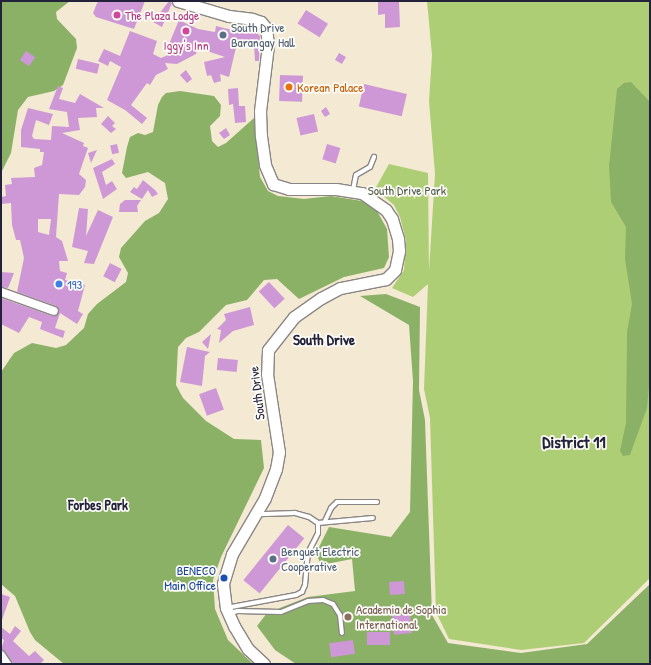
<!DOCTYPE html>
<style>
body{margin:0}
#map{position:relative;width:651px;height:665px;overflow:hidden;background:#f4e9d2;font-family:"Patrick Hand",sans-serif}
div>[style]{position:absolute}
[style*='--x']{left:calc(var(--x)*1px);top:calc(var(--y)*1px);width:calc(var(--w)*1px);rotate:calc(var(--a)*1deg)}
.green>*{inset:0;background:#aece75}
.forest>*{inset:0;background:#8ab166}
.building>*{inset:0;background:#ce98d7;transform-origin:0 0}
.roads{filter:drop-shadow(1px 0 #8b8686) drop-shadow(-1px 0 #8b8686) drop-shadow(0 1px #8b8686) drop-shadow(0 -1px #8b8686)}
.lane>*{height:4px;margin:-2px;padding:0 2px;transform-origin:2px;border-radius:2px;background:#fff}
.street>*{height:8px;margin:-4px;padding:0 4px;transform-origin:4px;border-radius:4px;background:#fff}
.secondary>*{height:11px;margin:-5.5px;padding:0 5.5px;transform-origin:5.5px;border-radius:5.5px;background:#fff}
.dots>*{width:11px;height:11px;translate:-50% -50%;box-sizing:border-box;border:2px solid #fdfcf7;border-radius:50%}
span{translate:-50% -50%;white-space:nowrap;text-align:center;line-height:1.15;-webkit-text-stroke:3.5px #fdfcf7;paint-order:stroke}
.hotel-label{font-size:13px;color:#b23c85}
.left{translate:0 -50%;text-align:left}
.service-label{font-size:13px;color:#4e5e75}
.food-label{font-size:13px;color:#c56008}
.park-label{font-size:13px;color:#535e4f}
.shop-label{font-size:13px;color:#366cbe}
.street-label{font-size:13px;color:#22223b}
.transit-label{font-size:13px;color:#164399}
.right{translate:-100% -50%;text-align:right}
.education-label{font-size:13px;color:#785e54}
.neighbourhood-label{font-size:14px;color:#22223b;font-weight:700}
.quarter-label{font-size:15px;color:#22223b;font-weight:700}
.district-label{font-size:17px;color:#22223b;font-weight:700}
.frame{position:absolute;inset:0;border:2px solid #22223b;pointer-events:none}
</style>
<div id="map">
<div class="green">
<i style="clip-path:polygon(427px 1px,650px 1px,650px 578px,584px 643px,521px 650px,449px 639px,436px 612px,430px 418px,424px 389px,428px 284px,413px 297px,392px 288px,404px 270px,406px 241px,400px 217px,394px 205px,375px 189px,389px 164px,428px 173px,429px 271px,435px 174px,429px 101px,432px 55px)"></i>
</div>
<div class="forest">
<i style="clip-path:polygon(1px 1px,70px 1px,56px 12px,57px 19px,76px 39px,77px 48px,63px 85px,54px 91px,28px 97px,18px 110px,11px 153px,1px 173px)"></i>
<i style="clip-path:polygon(631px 82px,650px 102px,650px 376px,647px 408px,630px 455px,623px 456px,620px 451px,626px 423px,627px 332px,632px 304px,625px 259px,626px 227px,611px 202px,609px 166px,617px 89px,624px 83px)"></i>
<i style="clip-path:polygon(180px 91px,214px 96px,221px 105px,220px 116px,210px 126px,212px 141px,218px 147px,226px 143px,254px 118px,260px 177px,268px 191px,278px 196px,304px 199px,331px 196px,362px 201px,377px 211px,387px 229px,389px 257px,384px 268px,344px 277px,299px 299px,277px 279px,264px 280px,247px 300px,226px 305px,199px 332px,186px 338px,178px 347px,176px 385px,183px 398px,206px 421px,234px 439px,261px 440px,264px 468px,221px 557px,213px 580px,215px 609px,228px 640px,253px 664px,64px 664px,35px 640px,30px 632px,15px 596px,1px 584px,1px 372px,14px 353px,32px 343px,56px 348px,66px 345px,84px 328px,88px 314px,97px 304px,126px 282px,128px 273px,119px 257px,121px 248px,145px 221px,159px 213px,168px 199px,165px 183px,148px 172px,126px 178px,122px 173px,127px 147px,130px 137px,138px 133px,145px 135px,153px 132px,158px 105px,162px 97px,166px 93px)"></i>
<i style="clip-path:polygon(386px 294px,420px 307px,419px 390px,425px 420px,432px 615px,448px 643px,521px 653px,587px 644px,650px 584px,650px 664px,296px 664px,275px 650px,257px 626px,267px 613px,308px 597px,355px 591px,352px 559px,321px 565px,316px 553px,329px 527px,391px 537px,410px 512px,413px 381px,409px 325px,360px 296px)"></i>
</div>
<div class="building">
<i style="clip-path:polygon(98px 1px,145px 1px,134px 29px,96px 17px,93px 13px)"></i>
<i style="clip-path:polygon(169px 1px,172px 3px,162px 27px,153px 22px)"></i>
<i style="clip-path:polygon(378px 1px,399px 1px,400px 27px,385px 28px,385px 14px,378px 15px)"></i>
<i style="left:306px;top:10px;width:26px;height:16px;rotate:32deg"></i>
<i style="clip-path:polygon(179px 20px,198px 29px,215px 32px,216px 26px,232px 30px,233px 24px,252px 28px,260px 36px,259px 61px,255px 61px,254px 46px,238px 39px,229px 77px,220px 74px,221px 81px,214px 83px,211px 75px,207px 76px,204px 62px,225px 57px,210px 52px,208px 49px,197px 48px,196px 54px,177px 64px,165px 63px,168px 69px,156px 75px,150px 85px,147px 83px,131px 105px,147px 118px,142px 124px,125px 110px,107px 100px,121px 67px,110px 61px,108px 66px,98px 61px,104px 49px,120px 56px,130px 31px,157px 41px,153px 54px,161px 58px,168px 55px,169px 44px)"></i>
<i style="left:26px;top:51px;width:11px;height:11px;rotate:34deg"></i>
<i style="left:339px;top:53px;width:8px;height:8px;rotate:30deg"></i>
<i style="left:78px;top:59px;width:22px;height:10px;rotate:13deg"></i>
<i style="clip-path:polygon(186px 70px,192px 79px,187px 83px,180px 75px)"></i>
<i style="left:280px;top:75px;width:23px;height:26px;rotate:2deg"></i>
<i style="left:364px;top:84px;width:44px;height:23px;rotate:13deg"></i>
<i style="clip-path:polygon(evenodd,58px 86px,63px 88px,59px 99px,75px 103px,80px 94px,104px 108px,96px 108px,97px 117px,78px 118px,80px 130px,62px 133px,84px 143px,83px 146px,88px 148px,79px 174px,86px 180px,85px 187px,79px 195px,59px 194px,56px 237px,62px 241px,68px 261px,59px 261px,60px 271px,67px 273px,65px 280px,85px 285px,78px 311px,83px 314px,77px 324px,60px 313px,55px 328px,65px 331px,63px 338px,40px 329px,42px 322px,29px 317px,19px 333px,1px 324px,1px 298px,52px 316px,59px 312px,56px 306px,17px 292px,24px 258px,20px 240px,16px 240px,12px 225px,11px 203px,1px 204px,1px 197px,6px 196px,5px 185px,12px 184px,11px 178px,35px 177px,34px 168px,42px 165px,44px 152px,40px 152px,40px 149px,21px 147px,21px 130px,28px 108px,53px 114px,49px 125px,36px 120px,32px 136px,34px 139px,51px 140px,52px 126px,69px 127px,67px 112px,49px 109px,58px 86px,38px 219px,51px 219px,49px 235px,38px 232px,38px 219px)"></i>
<i style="clip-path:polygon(238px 88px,239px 106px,245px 106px,246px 122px,235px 123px,233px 104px,229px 105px,228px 89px)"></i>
<i style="clip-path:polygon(326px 107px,330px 114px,325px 117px,321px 111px)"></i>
<i style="left:314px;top:114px;width:18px;height:18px;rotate:77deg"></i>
<i style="clip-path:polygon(108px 116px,115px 123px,112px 126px,116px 129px,111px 133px,101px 124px)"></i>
<i style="clip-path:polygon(226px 128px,230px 135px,224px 139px,219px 133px)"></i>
<i style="left:117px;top:144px;width:9px;height:7px;rotate:77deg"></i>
<i style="left:327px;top:144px;width:14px;height:16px;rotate:17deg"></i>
<i style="clip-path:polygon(97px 150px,91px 163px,88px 153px)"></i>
<i style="clip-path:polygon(112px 159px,115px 164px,102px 172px,106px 185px,112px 181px,117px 189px,103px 199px,93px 168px)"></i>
<i style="clip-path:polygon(143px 180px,155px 190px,158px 194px,152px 197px,148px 190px,142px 199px,130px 192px,134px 187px,137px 189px)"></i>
<i style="clip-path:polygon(125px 200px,141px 200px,137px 206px,138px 212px,119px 212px,120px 204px)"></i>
<i style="clip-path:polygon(79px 208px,88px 209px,86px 236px,98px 210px,113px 217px,94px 264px,84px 263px,88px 251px,72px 247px)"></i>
<i style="left:110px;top:263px;width:13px;height:15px;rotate:27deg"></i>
<i style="clip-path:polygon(1px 272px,14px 273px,8px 288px,1px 287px)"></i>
<i style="left:269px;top:282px;width:23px;height:14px;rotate:47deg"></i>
<i style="clip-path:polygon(250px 307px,254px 325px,233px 331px,219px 343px,221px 330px,217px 329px,226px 320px,224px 314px)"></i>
<i style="clip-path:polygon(211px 334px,208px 349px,202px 342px)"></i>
<i style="clip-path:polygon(187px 347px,210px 352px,205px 356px,202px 386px,180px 382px)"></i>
<i style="left:218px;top:358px;width:20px;height:12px;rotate:6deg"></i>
<i style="left:216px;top:388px;width:23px;height:18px;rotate:70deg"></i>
<i style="left:288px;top:525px;width:21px;height:71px;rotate:39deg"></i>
<i style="left:404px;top:581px;width:13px;height:15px;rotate:86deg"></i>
<i style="clip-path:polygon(1px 594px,10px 597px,2px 620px,1px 620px)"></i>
<i style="left:410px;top:614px;width:19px;height:18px;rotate:84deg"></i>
<i style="clip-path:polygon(15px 626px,21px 631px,13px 641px,29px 656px,35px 651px,44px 660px,40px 664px,14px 664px,1px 650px,4px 640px,1px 638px,1px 627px,10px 634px)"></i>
<i style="left:390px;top:632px;width:13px;height:23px;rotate:90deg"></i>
<i style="left:353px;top:640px;width:14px;height:24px;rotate:82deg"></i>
</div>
<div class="roads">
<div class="lane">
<i style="--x:353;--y:190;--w:15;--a:-79"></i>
<i style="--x:356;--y:175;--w:16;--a:-30"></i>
<i style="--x:370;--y:167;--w:11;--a:-68"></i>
<i style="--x:325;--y:521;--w:14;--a:-65"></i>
<i style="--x:331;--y:508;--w:8;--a:-45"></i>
<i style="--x:337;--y:502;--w:40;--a:0"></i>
<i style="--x:318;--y:523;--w:55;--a:-5.2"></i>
<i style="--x:226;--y:608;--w:71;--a:-10.5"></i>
<i style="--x:296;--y:595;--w:7;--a:-27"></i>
<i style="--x:302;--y:592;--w:8;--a:-67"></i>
<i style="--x:305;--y:585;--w:32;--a:-85"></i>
<i style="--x:308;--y:553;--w:22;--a:-63"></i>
<i style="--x:318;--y:533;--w:10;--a:-90"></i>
<i style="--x:318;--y:523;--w:11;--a:-146"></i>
<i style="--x:309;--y:517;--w:15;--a:-164"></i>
<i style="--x:295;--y:513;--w:37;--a:178"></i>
<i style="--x:230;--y:613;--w:8;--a:-14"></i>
<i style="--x:238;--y:611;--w:43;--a:1.3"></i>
<i style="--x:281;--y:612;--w:29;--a:-22"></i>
<i style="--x:308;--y:601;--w:15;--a:-4"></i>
<i style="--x:323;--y:600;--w:11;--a:22"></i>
<i style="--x:333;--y:604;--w:13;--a:58"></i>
<i style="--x:340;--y:615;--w:18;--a:84"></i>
</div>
<div class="street">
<i style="--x:1;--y:292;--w:56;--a:19.7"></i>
<i style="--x:1;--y:655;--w:11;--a:56"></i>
</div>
<div class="secondary">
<i style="--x:178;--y:1;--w:53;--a:16.4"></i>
<i style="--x:229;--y:16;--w:23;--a:7"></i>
<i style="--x:252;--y:19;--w:9;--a:18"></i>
<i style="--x:261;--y:22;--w:8;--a:50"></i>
<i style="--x:266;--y:28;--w:17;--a:83"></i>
<i style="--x:268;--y:45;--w:66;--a:96.9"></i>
<i style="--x:260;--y:111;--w:25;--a:88"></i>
<i style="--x:261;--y:136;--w:29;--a:82"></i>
<i style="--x:265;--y:165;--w:21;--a:67"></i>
<i style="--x:273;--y:184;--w:17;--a:17"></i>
<i style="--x:289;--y:189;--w:47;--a:0"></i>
<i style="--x:336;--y:189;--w:26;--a:9"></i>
<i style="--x:362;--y:193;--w:29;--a:35"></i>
<i style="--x:386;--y:210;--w:11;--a:56"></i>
<i style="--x:392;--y:219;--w:21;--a:73"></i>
<i style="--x:398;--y:239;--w:12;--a:85"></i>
<i style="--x:399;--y:251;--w:19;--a:102"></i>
<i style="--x:395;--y:270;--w:13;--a:135"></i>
<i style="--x:386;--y:279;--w:47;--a:168.9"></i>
<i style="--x:340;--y:288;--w:21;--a:152"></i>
<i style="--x:321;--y:298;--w:33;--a:145"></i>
<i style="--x:294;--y:317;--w:42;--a:128.2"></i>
<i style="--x:268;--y:350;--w:24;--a:92"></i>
<i style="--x:267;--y:374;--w:79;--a:81.3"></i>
<i style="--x:279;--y:452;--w:17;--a:100"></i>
<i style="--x:276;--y:469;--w:31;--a:111"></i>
<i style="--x:265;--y:498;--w:65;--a:120.5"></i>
<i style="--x:232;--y:554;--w:31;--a:107"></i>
<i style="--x:223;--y:584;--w:24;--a:83"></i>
<i style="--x:226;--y:608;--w:20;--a:66"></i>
<i style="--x:234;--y:626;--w:27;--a:59"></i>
<i style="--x:248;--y:649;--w:22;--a:43"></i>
</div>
</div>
<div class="dots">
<i style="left:117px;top:15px;background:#d1479c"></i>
<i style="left:186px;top:31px;background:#d1479c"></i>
<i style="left:223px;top:35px;background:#5c6f8a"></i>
<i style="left:289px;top:87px;background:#e8710a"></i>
<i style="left:59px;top:284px;background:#3f7fe0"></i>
<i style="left:273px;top:559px;background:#5c6f8a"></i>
<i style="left:224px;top:578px;background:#1a4fb4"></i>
<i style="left:348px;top:617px;background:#8d6e63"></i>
</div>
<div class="hotel-label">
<span class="left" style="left:125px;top:15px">The Plaza Lodge</span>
<span style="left:186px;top:45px">Iggy's Inn</span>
</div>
<div class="service-label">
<span class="left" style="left:231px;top:35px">South Drive<br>Barangay Hall</span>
<span class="left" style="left:281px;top:559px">Benguet Electric<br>Cooperative</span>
</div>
<div class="food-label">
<span class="left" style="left:297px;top:87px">Korean Palace</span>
</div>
<div class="park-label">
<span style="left:407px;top:190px">South Drive Park</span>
</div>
<div class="shop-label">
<span class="left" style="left:67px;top:284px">193</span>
</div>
<div class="street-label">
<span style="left:257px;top:393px;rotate:-97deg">South Drive</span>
</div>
<div class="transit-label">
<span class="right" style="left:216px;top:578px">BENECO<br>Main Office</span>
</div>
<div class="education-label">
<span class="left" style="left:356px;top:617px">Academia de Sophia<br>International</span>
</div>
<div class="neighbourhood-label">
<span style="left:98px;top:505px">Forbes Park</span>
</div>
<div class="quarter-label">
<span style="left:324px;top:340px">South Drive</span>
</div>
<div class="district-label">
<span style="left:574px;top:442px">District 11</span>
</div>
<div class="frame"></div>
</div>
